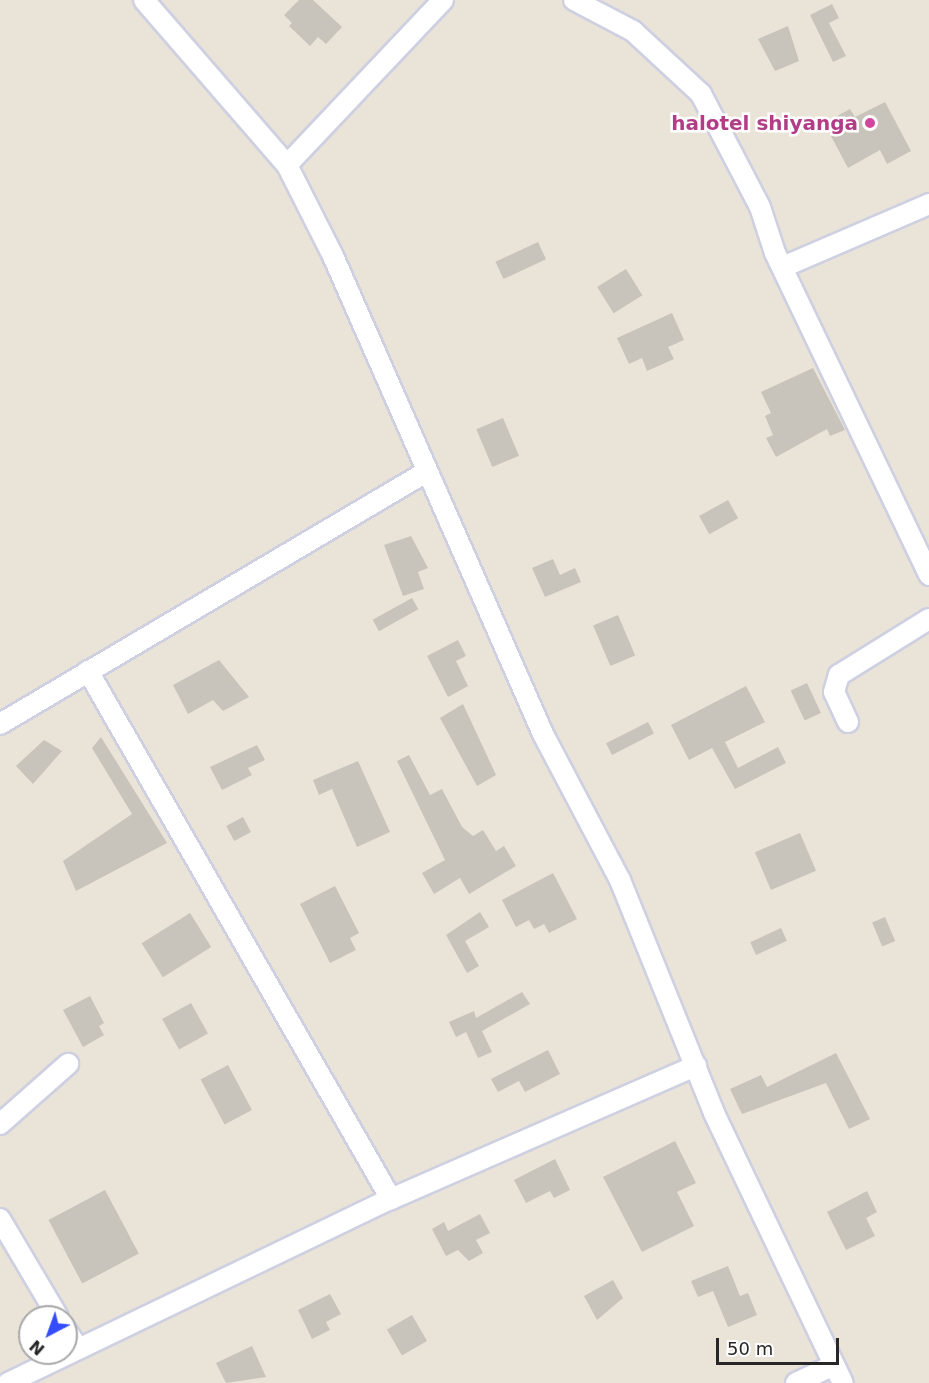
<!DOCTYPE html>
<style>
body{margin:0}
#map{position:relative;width:929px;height:1383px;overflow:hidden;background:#eae4d8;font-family:"DejaVu Sans",sans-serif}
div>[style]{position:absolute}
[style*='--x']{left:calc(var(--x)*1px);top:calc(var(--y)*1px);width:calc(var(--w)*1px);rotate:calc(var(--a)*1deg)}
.building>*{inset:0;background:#c8c3bb;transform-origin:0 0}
.roads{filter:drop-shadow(2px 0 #ced0e1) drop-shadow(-2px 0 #ced0e1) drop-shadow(0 2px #ced0e1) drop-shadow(0 -2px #ced0e1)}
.street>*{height:20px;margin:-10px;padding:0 10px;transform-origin:10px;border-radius:10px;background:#fff}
.dots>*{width:16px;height:16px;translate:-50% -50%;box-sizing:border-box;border:3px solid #fff;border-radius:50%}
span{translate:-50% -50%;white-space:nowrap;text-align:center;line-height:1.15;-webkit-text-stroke:5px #fff;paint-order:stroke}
.hotel-label{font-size:20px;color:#b23c85;font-weight:700}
.right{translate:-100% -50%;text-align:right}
.north{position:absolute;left:18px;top:1305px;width:60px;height:60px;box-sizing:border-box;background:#fff;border:2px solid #a9a9a9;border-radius:50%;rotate:221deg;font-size:16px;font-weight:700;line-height:24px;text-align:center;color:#272727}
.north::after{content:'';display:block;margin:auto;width:21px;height:27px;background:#344dfc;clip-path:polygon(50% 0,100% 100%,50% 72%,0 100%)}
.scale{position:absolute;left:716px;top:1338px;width:123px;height:27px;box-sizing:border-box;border:3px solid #272727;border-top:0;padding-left:8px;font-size:18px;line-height:21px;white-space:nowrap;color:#272727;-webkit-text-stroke:4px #fff;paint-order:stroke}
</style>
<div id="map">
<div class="building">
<i style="clip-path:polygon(299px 0,313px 0,342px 27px,326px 44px,318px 37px,310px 46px,289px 26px,292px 23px,284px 15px)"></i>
<i style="clip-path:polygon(832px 4px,839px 18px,829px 23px,846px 56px,833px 62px,810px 15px)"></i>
<i style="clip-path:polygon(788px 26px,799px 61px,775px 71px,758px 39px)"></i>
<i style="clip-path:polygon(885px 102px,911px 151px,887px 164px,880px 150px,848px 168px,824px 123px,850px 109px,855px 117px)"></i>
<i style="left:538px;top:242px;width:19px;height:47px;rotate:65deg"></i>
<i style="left:626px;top:269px;width:31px;height:34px;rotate:58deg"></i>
<i style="clip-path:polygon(672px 313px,684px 340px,668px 347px,674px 359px,647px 371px,642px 358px,629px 364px,617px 338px)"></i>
<i style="clip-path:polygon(813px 368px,845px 430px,830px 436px,827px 429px,776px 457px,766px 438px,773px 435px,765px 416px,771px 413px,761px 392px)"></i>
<i style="left:503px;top:418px;width:41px;height:29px;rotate:67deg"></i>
<i style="left:728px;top:500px;width:21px;height:33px;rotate:61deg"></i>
<i style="clip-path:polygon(411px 536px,428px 568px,418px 572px,424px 589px,403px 596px,384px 545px)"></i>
<i style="clip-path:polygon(553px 559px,560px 575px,575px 568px,581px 582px,545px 597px,532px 568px)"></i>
<i style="left:412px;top:598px;width:13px;height:45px;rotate:61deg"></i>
<i style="left:618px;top:615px;width:44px;height:27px;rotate:67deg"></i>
<i style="clip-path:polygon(458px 640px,466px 656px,456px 661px,468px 686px,448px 697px,427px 656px)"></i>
<i style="clip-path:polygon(219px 660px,249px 697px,223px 711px,213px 700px,188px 714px,173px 685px)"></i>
<i style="left:807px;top:683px;width:33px;height:18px;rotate:65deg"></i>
<i style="clip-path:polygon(746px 686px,765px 722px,725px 742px,738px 768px,778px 747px,786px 763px,735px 789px,712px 748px,689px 760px,671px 725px)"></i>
<i style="clip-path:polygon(463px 704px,496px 775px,477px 786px,440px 718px)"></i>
<i style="left:648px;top:722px;width:13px;height:47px;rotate:63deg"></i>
<i style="clip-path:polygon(101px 737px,167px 843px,76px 891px,63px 861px,132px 814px,92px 748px)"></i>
<i style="clip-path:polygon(44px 740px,62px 751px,33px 784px,16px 766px)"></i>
<i style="clip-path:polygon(257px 745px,265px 760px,248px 768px,252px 775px,222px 790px,210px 767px)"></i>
<i style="clip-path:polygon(409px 755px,430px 795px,442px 789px,462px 827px,473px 836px,483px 830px,496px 851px,504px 846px,516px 866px,469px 894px,460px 878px,434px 894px,422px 873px,445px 860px,397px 761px)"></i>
<i style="clip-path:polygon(358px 761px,390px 832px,357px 847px,332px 789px,319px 795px,313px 780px)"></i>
<i style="left:243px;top:817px;width:17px;height:19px;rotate:62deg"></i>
<i style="left:800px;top:833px;width:41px;height:49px;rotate:67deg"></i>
<i style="clip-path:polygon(553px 873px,577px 919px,549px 933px,544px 924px,534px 929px,529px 920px,516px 927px,502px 900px)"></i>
<i style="clip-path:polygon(335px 886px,359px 933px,350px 938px,356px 950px,330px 963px,300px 904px)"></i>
<i style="clip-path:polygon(480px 912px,489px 927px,465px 941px,479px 966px,467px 973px,446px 935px)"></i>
<i style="left:190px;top:913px;width:40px;height:57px;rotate:58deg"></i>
<i style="left:885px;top:917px;width:26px;height:14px;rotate:67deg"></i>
<i style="left:781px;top:928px;width:14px;height:34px;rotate:65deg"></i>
<i style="clip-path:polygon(522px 992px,530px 1004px,482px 1031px,492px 1052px,478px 1058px,466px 1032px,456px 1037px,449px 1022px,474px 1011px,476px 1018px)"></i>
<i style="clip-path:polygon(90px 996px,104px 1023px,99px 1026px,104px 1035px,83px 1047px,63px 1010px)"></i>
<i style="left:191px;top:1003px;width:35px;height:33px;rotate:61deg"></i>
<i style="clip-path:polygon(548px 1050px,560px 1074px,525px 1092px,519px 1081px,498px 1092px,491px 1079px)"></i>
<i style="clip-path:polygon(836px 1053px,870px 1119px,849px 1129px,826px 1083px,742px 1114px,730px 1089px,761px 1075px,767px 1087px)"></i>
<i style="left:228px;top:1065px;width:51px;height:31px;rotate:62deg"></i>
<i style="clip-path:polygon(675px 1141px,696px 1183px,677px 1192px,694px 1226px,642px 1252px,603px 1177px)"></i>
<i style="clip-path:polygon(555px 1159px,570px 1190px,554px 1198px,550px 1191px,526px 1203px,514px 1180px)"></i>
<i style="left:105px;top:1190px;width:72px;height:64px;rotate:62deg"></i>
<i style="clip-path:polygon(867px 1191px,877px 1212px,866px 1218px,875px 1236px,846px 1250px,827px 1212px)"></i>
<i style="clip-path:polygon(480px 1214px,490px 1233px,476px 1240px,483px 1253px,469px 1261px,458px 1250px,446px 1256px,432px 1229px,444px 1222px,448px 1231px)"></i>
<i style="clip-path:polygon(728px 1266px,740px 1296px,748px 1293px,757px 1315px,728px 1327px,713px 1291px,698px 1297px,691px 1281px)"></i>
<i style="clip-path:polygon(613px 1280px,623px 1298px,597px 1320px,584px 1296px)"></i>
<i style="clip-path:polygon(330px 1294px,341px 1314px,326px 1322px,330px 1330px,312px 1339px,298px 1310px)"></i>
<i style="left:412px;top:1315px;width:30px;height:29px;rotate:60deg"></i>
<i style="clip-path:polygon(252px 1346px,266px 1377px,226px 1383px,216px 1363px)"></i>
</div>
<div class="roads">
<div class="street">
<i style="--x:144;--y:0;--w:218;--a:49.1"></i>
<i style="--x:287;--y:165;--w:102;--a:63.2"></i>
<i style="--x:333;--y:256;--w:522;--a:66.28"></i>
<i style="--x:543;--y:734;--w:165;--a:62.2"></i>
<i style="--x:620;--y:880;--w:251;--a:68"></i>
<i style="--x:714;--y:1113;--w:299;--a:64.5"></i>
<i style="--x:574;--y:0;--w:67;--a:27.7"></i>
<i style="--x:633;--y:31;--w:93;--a:42.8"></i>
<i style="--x:701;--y:94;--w:127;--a:62.4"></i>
<i style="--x:760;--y:207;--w:48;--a:71.9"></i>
<i style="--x:775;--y:253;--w:357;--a:64.4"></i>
<i style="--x:287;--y:165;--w:227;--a:-46.6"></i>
<i style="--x:783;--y:267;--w:159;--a:-23.3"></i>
<i style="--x:88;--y:671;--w:609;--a:60.15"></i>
<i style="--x:848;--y:722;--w:33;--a:-115"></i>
<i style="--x:834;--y:692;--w:18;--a:-74"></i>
<i style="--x:839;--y:675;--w:106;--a:-31.9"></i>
<i style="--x:0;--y:724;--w:493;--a:-30.6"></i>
<i style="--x:0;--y:1124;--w:91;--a:-41.4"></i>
<i style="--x:0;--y:1219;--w:114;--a:59.4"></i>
<i style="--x:66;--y:1330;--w:22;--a:56"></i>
<i style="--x:8;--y:1383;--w:425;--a:-25.7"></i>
<i style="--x:391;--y:1199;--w:333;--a:-23.6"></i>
<i style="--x:796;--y:1383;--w:42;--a:-25.3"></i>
</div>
</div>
<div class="dots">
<i style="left:870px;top:123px;background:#d1479c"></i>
</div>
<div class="hotel-label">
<span class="right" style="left:858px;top:123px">halotel shiyanga</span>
</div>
<div class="north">N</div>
<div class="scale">50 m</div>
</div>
